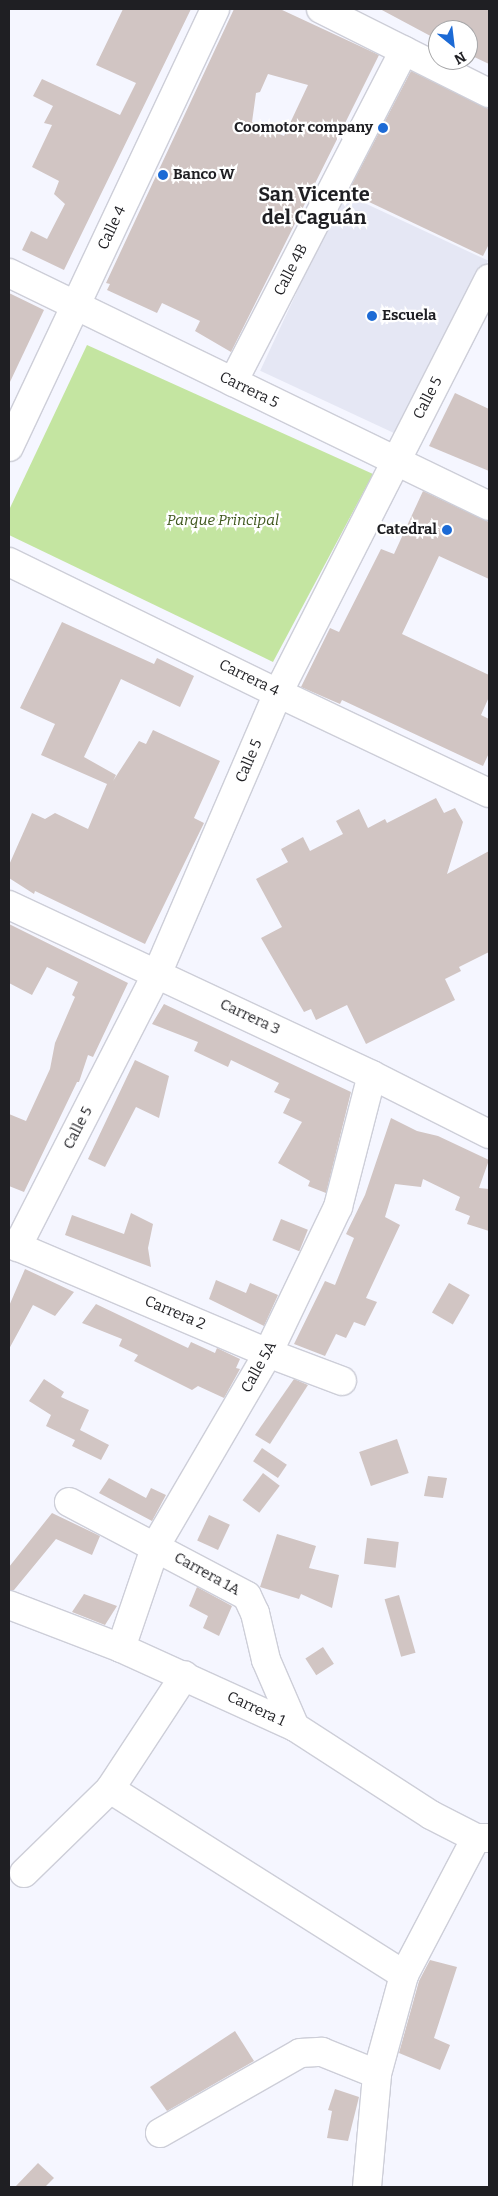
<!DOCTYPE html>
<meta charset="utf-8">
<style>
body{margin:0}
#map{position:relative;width:498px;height:2196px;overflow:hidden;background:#f5f6ff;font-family:Bitter,serif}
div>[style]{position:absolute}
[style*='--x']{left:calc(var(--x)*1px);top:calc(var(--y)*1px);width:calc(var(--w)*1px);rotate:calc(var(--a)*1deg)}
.built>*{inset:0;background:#e5e7f4;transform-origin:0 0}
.green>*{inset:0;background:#c4e5a1}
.building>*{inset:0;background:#d1c5c3;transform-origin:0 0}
.roads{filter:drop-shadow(1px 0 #cdced8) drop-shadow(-1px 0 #cdced8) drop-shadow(0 1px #cdced8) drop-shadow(0 -1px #cdced8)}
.minor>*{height:28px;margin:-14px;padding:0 14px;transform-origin:14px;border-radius:14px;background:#fff}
.major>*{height:28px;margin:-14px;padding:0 14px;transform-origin:14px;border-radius:14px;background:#fff}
.dots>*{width:14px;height:14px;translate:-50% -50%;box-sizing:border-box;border:2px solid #fff;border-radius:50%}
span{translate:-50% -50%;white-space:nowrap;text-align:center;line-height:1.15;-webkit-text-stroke:4.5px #fff;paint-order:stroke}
.poi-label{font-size:15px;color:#1f1f23;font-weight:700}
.right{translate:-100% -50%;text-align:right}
.left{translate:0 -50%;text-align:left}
.street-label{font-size:15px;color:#1f1f23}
.park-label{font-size:15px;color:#40591f;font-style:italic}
.district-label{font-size:20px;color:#1f1f23;font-weight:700}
.frame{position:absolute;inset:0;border:10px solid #1f1f23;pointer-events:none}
.north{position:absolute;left:428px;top:20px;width:50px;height:50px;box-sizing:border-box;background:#fff;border:1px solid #a5a5a7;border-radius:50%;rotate:151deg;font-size:14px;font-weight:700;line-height:20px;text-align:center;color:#1f1f23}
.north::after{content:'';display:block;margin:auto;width:18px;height:22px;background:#1c6ad5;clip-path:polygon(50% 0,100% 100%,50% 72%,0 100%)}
</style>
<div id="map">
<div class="built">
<i style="left:343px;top:193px;width:160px;height:196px;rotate:25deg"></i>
</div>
<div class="green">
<i style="clip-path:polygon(87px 345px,373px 474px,273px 662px,9px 535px,9px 510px)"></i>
</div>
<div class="building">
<i style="clip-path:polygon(123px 9px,191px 9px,64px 270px,22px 250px,31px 231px,47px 239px,65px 204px,54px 194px,59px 181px,32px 167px,52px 125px,44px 123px,53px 106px,33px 96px,42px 79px,120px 115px,136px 83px,96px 65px)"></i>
<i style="clip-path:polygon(evenodd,234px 9px,280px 9px,379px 55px,231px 352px,195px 331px,200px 321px,162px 303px,157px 313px,107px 290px,110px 284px,106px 283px,234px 9px,268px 74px,308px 85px,284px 136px,252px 122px,256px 93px,260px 92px,268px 74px)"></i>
<i style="clip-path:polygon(380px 9px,489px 9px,489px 64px,468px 54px,468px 30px,438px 30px,438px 40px)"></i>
<i style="clip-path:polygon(411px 71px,489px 109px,489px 244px,483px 256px,348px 192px)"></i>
<i style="clip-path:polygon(9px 293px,44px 310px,9px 384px)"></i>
<i style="clip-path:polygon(455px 393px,489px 409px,489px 471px,429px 446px)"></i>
<i style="clip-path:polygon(423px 491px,489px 522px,489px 579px,439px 556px,402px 634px,489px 675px,489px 697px,481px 715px,489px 719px,489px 753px,483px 766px,342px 700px,340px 704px,301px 687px,330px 628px,339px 632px,381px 549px,394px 554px)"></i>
<i style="clip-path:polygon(62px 622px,154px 664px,157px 658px,194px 676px,180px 707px,121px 679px,84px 757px,116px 775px,113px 781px,139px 741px,146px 744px,153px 730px,220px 761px,194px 818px,204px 823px,145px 944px,35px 891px,34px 894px,9px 878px,9px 865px,32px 813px,45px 819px,55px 813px,88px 829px,107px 784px,41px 755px,55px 724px,20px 708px)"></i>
<i style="clip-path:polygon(436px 798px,444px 813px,455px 808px,463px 822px,447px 874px,489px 851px,489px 952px,459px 967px,461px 971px,445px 979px,455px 1000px,366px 1044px,347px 1005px,316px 1020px,311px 1009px,304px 1012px,261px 938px,282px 927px,256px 879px,288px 862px,281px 849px,303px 837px,310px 851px,343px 834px,336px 821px,359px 809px,368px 828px,385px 819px,387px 823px)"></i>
<i style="clip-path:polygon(9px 924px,128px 983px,93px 1057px,88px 1055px,79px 1082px,77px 1082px,24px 1192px,9px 1186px,9px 1114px,26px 1121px,50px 1069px,55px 1043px,75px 997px,72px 995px,78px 982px,47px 967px,32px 995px,9px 983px)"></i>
<i style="clip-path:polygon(164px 1004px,351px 1092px,326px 1193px,308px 1186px,310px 1181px,278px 1163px,302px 1122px,283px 1113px,290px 1099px,274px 1092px,279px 1083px,231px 1060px,228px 1067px,194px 1051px,198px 1042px,152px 1024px)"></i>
<i style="clip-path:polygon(135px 1060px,169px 1076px,159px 1118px,136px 1107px,105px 1167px,88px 1159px)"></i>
<i style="clip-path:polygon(391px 1118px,417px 1131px,438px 1136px,489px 1160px,479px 1188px,489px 1189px,489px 1231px,467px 1224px,470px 1216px,455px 1210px,460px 1197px,423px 1179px,421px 1187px,395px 1184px,385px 1217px,400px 1225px,366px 1298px,377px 1302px,365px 1326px,354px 1322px,346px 1338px,336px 1334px,325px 1356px,294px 1344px,325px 1281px,335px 1285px,354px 1238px,346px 1234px,365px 1195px)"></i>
<i style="clip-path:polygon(131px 1213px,153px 1224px,148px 1248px,151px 1267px,65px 1235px,72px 1215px,124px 1234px)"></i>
<i style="left:281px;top:1219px;width:29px;height:23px;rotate:22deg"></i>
<i style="clip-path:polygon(25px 1269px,74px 1292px,55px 1316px,33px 1305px,9px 1349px,9px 1306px)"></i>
<i style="clip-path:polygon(216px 1280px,246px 1293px,250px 1283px,278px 1295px,264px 1326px,209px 1299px)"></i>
<i style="left:449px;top:1283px;width:24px;height:34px;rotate:30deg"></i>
<i style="clip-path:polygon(96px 1304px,188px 1348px,191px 1342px,215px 1353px,217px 1348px,240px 1359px,236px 1368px,240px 1369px,224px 1398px,198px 1386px,192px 1390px,134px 1361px,138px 1355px,119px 1346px,122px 1339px,82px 1323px)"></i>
<i style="clip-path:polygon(44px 1379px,64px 1392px,61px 1397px,89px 1410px,80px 1430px,109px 1445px,101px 1460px,72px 1446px,75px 1440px,46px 1426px,51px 1415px,29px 1401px)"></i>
<i style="clip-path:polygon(294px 1379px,308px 1385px,270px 1444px,255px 1435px)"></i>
<i style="left:397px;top:1439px;width:36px;height:40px;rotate:71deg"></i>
<i style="left:262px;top:1448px;width:30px;height:16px;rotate:34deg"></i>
<i style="left:263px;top:1473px;width:21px;height:34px;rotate:37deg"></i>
<i style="clip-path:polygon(428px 1476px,447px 1478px,443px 1498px,424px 1496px)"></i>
<i style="clip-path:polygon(109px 1478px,146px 1498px,151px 1488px,166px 1495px,152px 1521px,99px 1493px)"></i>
<i style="clip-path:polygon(52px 1513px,100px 1536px,92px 1555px,56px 1539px,14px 1590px,9px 1590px,9px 1567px)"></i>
<i style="left:209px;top:1515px;width:23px;height:28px;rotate:25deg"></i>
<i style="clip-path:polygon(277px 1534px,316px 1546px,309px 1568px,339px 1575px,332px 1608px,301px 1594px,299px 1599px,260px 1587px)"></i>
<i style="left:367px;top:1538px;width:32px;height:26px;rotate:7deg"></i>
<i style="clip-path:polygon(197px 1587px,232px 1606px,219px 1636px,203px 1628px,208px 1616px,189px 1606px)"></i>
<i style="clip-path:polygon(84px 1594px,117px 1606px,105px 1625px,72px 1612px)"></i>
<i style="left:399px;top:1595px;width:60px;height:15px;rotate:74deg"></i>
<i style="left:323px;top:1647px;width:20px;height:21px;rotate:57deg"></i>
<i style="clip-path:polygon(430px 1960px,457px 1967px,434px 2038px,450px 2045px,440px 2070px,399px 2053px,419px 1981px)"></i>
<i style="clip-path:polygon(235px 2031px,254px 2061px,167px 2111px,150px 2087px)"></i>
<i style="clip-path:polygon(335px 2089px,359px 2097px,348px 2141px,327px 2138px,332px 2111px,328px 2110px)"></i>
<i style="clip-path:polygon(38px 2163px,54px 2178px,45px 2187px,15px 2187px)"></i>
</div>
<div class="roads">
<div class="minor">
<i style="--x:9;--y:273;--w:430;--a:25.9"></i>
<i style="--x:233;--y:382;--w:373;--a:-62.7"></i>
<i style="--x:9;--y:905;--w:401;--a:25.1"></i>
<i style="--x:372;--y:1075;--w:131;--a:26.8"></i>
<i style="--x:9;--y:1243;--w:281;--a:23"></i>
<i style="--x:268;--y:1353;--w:79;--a:20.7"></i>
<i style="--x:17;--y:1247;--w:307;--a:-62.9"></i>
<i style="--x:157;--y:974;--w:306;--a:-66.7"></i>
<i style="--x:278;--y:693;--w:233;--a:25.4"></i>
<i style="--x:69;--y:1502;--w:201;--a:27.8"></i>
<i style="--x:247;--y:1596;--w:19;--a:65"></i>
<i style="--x:255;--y:1613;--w:48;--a:76.8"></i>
<i style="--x:266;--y:1660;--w:73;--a:66.6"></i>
<i style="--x:9;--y:1605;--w:120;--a:21"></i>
<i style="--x:121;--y:1648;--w:191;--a:24.4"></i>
<i style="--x:295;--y:1727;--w:162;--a:32.9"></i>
<i style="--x:431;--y:1815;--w:51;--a:27.1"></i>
<i style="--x:476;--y:1838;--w:13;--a:0"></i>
<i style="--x:121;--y:1648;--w:109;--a:-71.2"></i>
<i style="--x:156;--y:1545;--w:222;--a:-59.7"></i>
<i style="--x:268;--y:1353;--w:162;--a:-64.4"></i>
<i style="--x:338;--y:1207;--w:136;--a:-75.6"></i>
<i style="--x:110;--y:1789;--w:348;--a:32.3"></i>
<i style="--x:24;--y:1873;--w:120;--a:-44.3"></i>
<i style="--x:110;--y:1789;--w:136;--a:-56.7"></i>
<i style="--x:160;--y:2133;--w:161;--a:-29.7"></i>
<i style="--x:300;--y:2053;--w:22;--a:-3"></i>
<i style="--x:322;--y:2052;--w:59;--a:21.8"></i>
<i style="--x:367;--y:2187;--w:113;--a:-84.9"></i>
<i style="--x:377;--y:2074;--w:103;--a:-74.7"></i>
<i style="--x:404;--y:1975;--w:155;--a:-62.3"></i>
</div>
<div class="major">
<i style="--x:321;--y:9;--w:188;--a:26.6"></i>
<i style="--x:9;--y:447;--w:484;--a:-64.8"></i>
<i style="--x:396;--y:461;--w:103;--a:25.8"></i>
<i style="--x:9;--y:562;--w:299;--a:26"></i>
<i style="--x:278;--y:693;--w:465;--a:-63"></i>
</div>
</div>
<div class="dots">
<i style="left:383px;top:128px;background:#1c6ad5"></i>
<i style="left:163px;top:175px;background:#1c6ad5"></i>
<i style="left:372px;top:316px;background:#1c6ad5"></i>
<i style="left:447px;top:530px;background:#1c6ad5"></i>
</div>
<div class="poi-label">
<span class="right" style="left:373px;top:128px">Coomotor company</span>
<span class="left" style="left:173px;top:175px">Banco W</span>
<span class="left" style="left:382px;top:316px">Escuela</span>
<span class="right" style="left:437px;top:530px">Catedral</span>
</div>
<div class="street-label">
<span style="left:112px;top:228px;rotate:-65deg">Calle 4</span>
<span style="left:291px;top:270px;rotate:-63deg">Calle 4B</span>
<span style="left:249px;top:390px;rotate:26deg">Carrera 5</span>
<span style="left:428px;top:398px;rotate:-63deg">Calle 5</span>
<span style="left:249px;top:678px;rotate:26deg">Carrera 4</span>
<span style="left:249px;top:761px;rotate:-67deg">Calle 5</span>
<span style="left:250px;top:1017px;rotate:25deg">Carrera 3</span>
<span style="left:78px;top:1128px;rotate:-63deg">Calle 5</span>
<span style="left:175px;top:1313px;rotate:23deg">Carrera 2</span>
<span style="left:259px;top:1367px;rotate:-61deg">Calle 5A</span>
<span style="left:207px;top:1574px;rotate:29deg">Carrera 1A</span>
<span style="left:256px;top:1709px;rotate:25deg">Carrera 1</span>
</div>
<div class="park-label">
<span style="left:223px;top:521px">Parque Principal</span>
</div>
<div class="district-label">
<span style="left:314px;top:206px">San Vicente<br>del Caguán</span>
</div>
<div class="frame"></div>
<div class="north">N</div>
</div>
